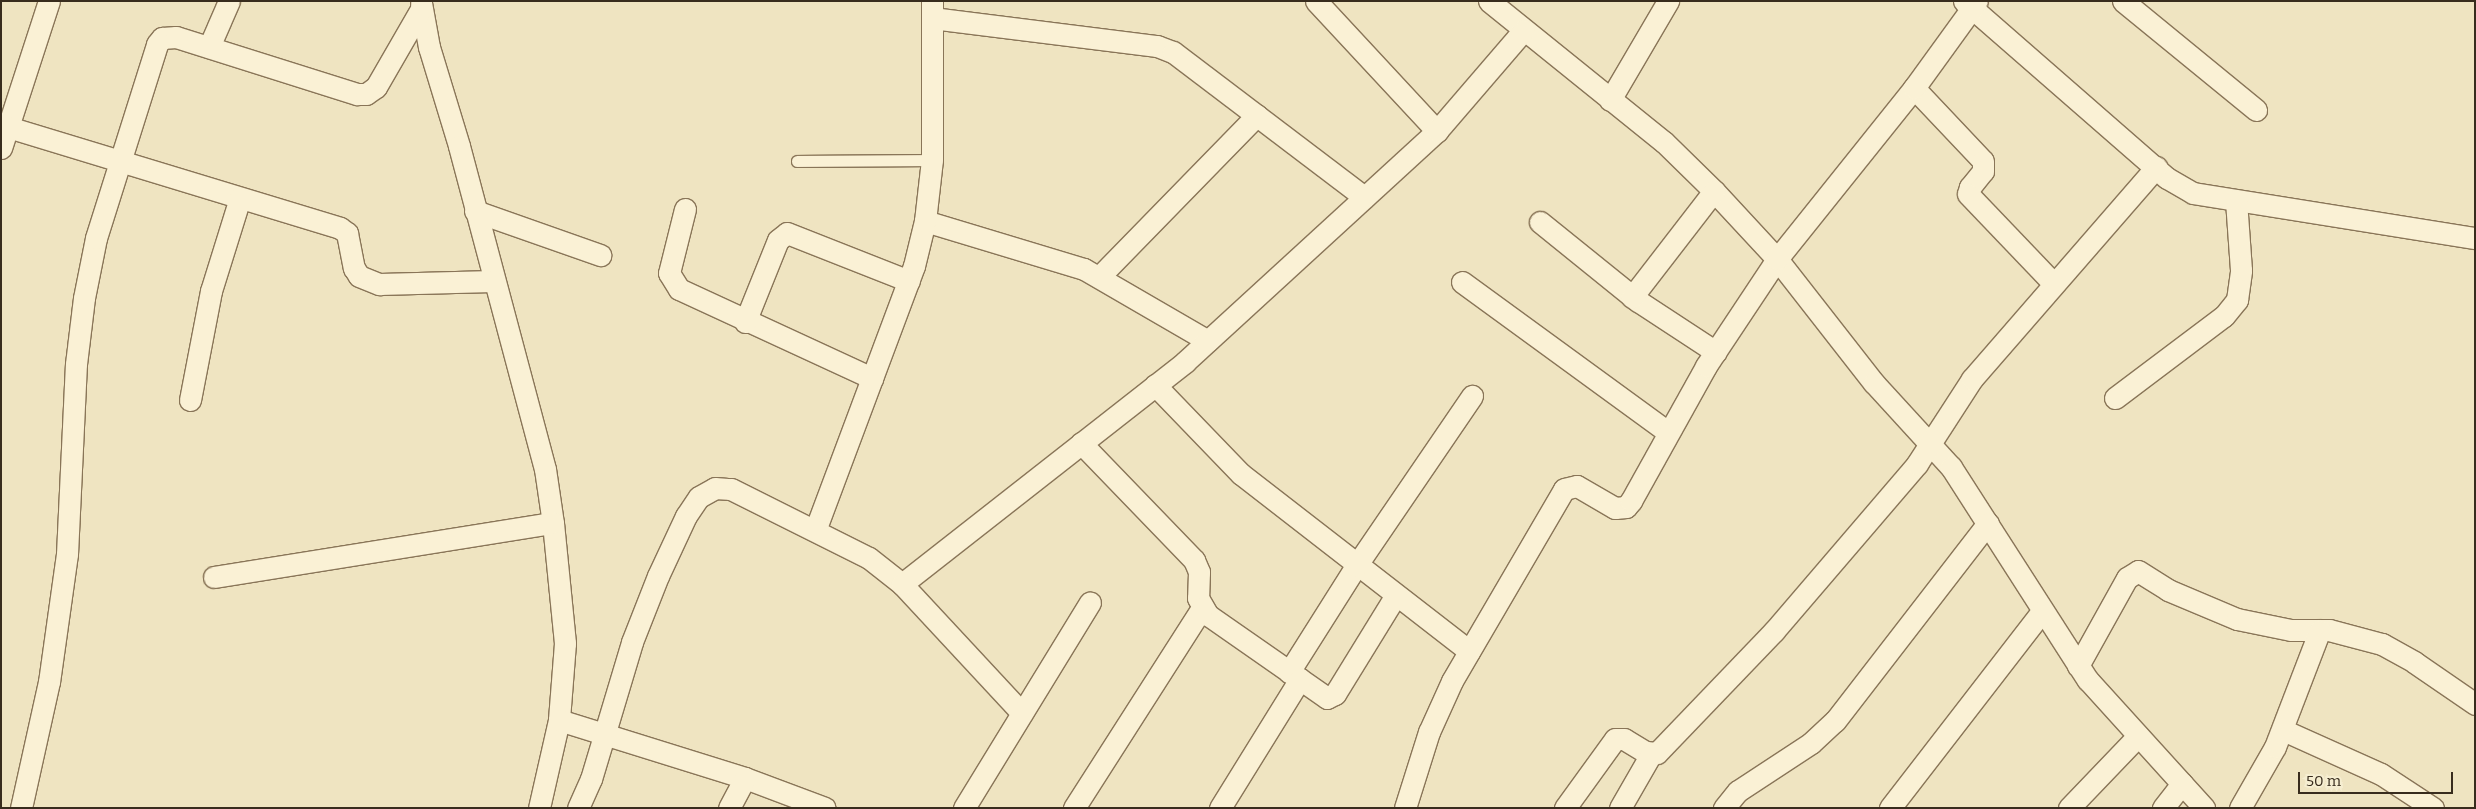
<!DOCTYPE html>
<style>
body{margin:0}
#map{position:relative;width:2476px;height:809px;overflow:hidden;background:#efe4c1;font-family:Bitter,serif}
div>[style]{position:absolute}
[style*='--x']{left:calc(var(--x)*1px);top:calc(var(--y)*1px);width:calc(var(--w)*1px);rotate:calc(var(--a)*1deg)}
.roads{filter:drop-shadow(1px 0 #897558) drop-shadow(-1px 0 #897558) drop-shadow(0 1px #897558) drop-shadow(0 -1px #897558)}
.service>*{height:11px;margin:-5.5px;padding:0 5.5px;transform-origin:5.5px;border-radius:5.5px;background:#faf1d5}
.minor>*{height:21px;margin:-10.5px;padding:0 10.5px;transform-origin:10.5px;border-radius:10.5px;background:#faf1d5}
span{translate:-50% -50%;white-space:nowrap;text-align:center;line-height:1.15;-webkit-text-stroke:4.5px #f6eed1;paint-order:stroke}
.frame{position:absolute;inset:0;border:2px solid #382c1d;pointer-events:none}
.scale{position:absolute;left:2298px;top:772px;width:155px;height:22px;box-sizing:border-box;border:2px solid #382c1d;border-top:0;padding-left:6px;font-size:15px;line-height:18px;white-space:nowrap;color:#382c1d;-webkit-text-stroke:4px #f6eed1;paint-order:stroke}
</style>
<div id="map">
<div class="roads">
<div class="service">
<i style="--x:797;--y:161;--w:135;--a:-0.4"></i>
</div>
<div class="minor">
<i style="--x:1316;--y:1;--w:178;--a:47.1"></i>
<i style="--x:1489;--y:1;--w:225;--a:38.9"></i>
<i style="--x:1664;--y:142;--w:70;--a:44.4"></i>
<i style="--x:1714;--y:191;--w:93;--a:47.2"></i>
<i style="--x:1777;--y:259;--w:157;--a:52"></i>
<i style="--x:1874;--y:383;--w:114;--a:47.5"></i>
<i style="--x:1951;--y:467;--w:253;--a:57.3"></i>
<i style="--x:2088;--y:680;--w:173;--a:47.8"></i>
<i style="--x:1964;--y:1;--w:269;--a:41.1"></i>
<i style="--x:2167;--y:178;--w:30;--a:30"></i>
<i style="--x:2193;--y:193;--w:286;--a:9.1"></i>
<i style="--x:2123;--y:1;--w:172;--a:39.3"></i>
<i style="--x:421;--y:3;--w:45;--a:79.7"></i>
<i style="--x:429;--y:47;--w:103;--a:73.1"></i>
<i style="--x:459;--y:146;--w:334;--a:75.1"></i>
<i style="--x:545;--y:469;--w:55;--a:81.6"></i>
<i style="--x:553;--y:523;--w:121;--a:84.3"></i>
<i style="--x:565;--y:643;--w:77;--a:94.5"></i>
<i style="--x:559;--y:720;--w:90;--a:102.8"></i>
<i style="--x:932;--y:18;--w:227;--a:7.1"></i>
<i style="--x:1157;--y:46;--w:17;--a:21"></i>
<i style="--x:1173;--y:52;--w:240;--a:37.2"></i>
<i style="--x:209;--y:47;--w:50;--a:-66.5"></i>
<i style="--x:1914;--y:88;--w:100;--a:46.6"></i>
<i style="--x:1983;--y:161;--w:10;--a:90"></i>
<i style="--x:1983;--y:171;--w:21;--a:129"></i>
<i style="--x:1970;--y:187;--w:7;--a:106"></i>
<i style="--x:1968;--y:194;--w:124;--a:46.3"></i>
<i style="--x:1610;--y:100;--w:115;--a:-59.6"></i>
<i style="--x:8;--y:127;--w:133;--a:-72"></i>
<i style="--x:1;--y:148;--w:22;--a:-72"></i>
<i style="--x:8;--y:127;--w:347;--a:16.9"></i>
<i style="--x:340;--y:228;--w:9;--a:36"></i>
<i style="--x:347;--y:233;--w:36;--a:79"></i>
<i style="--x:354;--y:268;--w:9;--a:58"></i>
<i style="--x:359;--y:276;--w:22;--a:22"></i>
<i style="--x:379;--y:284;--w:114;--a:-1.5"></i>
<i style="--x:685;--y:209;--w:66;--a:104"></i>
<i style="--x:669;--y:273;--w:19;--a:58"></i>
<i style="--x:679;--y:289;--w:213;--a:24.8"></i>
<i style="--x:475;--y:211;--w:133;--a:19.4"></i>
<i style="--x:925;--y:221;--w:166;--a:16.8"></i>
<i style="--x:1084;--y:269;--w:143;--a:30.1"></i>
<i style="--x:1540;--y:222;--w:126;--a:38.9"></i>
<i style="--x:1638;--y:301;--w:93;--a:33.2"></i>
<i style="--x:1099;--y:277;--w:226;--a:-45.7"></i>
<i style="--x:1462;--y:282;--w:255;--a:36.1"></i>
<i style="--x:1632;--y:297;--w:134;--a:-52.3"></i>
<i style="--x:745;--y:322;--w:88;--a:-68.1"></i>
<i style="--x:778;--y:240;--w:11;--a:-38"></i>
<i style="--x:787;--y:233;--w:131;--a:21.5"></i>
<i style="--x:1155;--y:385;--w:124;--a:46"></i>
<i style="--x:1241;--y:474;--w:289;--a:37.8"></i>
<i style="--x:2115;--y:398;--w:136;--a:-37"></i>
<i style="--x:2224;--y:316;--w:21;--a:-51"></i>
<i style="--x:2237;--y:300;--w:30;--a:-82"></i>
<i style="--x:2241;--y:270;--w:70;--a:-94.1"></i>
<i style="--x:190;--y:400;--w:111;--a:-79.1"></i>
<i style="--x:211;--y:291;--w:97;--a:-72.7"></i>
<i style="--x:1081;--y:443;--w:163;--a:46"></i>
<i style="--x:1194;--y:560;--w:13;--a:67"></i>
<i style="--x:1199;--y:572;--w:26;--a:92"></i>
<i style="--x:1198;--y:598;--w:20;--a:60"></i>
<i style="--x:1208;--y:615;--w:145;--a:34.9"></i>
<i style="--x:1327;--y:698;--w:9;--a:-27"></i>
<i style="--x:1335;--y:694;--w:116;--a:-58.4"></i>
<i style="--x:816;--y:528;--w:280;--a:-69.5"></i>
<i style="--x:914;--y:266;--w:46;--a:-76.3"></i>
<i style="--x:925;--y:221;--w:61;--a:-83.5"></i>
<i style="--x:932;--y:160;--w:159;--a:-90"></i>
<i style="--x:214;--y:577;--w:343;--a:-9.1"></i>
<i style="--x:902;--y:584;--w:176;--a:47.1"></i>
<i style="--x:2078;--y:666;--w:101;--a:-60.9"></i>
<i style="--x:2127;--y:578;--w:13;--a:-32"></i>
<i style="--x:2138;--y:571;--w:36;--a:32"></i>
<i style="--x:2168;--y:590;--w:75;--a:22.8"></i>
<i style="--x:2237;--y:619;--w:55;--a:11.5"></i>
<i style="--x:2291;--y:630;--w:38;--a:0"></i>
<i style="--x:2329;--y:630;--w:55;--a:14.8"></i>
<i style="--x:2382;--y:644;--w:37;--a:29"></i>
<i style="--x:2414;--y:662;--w:74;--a:34.5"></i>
<i style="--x:1289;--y:672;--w:125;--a:-57.7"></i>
<i style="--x:1356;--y:566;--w:206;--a:-55.7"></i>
<i style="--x:559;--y:720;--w:195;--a:17.3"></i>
<i style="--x:745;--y:778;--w:85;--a:20.6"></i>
<i style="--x:2283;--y:730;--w:107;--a:24.2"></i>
<i style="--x:2381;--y:774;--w:62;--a:33.2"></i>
<i style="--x:21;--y:808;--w:129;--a:-77.5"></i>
<i style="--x:49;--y:682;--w:129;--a:-82"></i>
<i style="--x:67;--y:554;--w:190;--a:-87.3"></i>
<i style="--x:76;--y:364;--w:66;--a:-83.1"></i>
<i style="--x:84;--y:298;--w:61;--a:-78.7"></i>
<i style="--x:96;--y:238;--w:203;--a:-72.5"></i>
<i style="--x:157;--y:44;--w:8;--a:-50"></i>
<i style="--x:162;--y:38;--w:14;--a:-4"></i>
<i style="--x:176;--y:37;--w:190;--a:17.5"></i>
<i style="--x:357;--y:94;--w:9;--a:0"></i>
<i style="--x:366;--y:94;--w:12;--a:-35"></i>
<i style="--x:376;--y:87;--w:90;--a:-60"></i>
<i style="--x:578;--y:808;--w:32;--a:-66"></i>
<i style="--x:591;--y:779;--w:143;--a:-73.3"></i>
<i style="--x:632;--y:642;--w:71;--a:-68.5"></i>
<i style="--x:658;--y:576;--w:66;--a:-65"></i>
<i style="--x:686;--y:516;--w:23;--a:-56"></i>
<i style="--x:699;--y:497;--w:18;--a:-29"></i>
<i style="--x:715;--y:488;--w:16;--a:4"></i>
<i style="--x:731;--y:489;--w:154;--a:26.6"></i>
<i style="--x:869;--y:558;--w:42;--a:38.2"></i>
<i style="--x:902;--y:584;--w:360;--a:-38.1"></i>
<i style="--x:1185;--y:362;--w:342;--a:-42.5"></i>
<i style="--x:1437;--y:131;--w:132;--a:-49.3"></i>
<i style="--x:729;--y:808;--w:34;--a:-62"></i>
<i style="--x:964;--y:808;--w:241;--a:-58.5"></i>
<i style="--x:1074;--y:808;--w:237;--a:-57.4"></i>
<i style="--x:1220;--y:808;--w:152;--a:-58.2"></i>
<i style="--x:1405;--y:808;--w:80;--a:-72.5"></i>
<i style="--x:1429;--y:732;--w:56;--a:-65.7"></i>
<i style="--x:1452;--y:681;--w:222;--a:-59.7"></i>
<i style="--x:1564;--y:489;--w:13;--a:-13"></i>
<i style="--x:1577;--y:486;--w:44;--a:30.1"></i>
<i style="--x:1615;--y:508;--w:11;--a:-5"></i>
<i style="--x:1626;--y:507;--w:8;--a:-50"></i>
<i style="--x:1631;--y:501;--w:154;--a:-60.9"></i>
<i style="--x:1706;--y:366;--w:128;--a:-56.4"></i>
<i style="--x:1777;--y:259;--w:219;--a:-51.3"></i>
<i style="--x:1914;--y:88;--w:107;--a:-54.1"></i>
<i style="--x:1565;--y:808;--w:85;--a:-54.1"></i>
<i style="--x:1615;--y:739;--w:9;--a:0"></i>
<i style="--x:1624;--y:739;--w:26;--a:31"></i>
<i style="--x:1646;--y:752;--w:11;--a:5"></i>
<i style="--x:1657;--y:753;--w:169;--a:-46.2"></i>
<i style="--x:1774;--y:631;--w:220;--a:-49.4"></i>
<i style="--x:1917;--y:464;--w:101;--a:-57.1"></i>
<i style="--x:1972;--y:379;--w:281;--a:-49"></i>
<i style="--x:1620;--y:808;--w:62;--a:-60.1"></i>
<i style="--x:1724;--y:808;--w:22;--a:-51"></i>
<i style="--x:1738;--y:791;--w:87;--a:-33.3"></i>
<i style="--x:1811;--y:743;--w:33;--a:-43"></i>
<i style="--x:1835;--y:721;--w:250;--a:-52.3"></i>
<i style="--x:1890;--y:808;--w:249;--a:-52.3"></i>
<i style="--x:2069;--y:808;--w:100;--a:-46.2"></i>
<i style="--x:2163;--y:808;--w:31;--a:-52"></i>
<i style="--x:2240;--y:808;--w:70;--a:-60.2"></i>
<i style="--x:2275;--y:747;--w:125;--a:-69"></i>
</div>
</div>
<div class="frame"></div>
<div class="scale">50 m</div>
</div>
